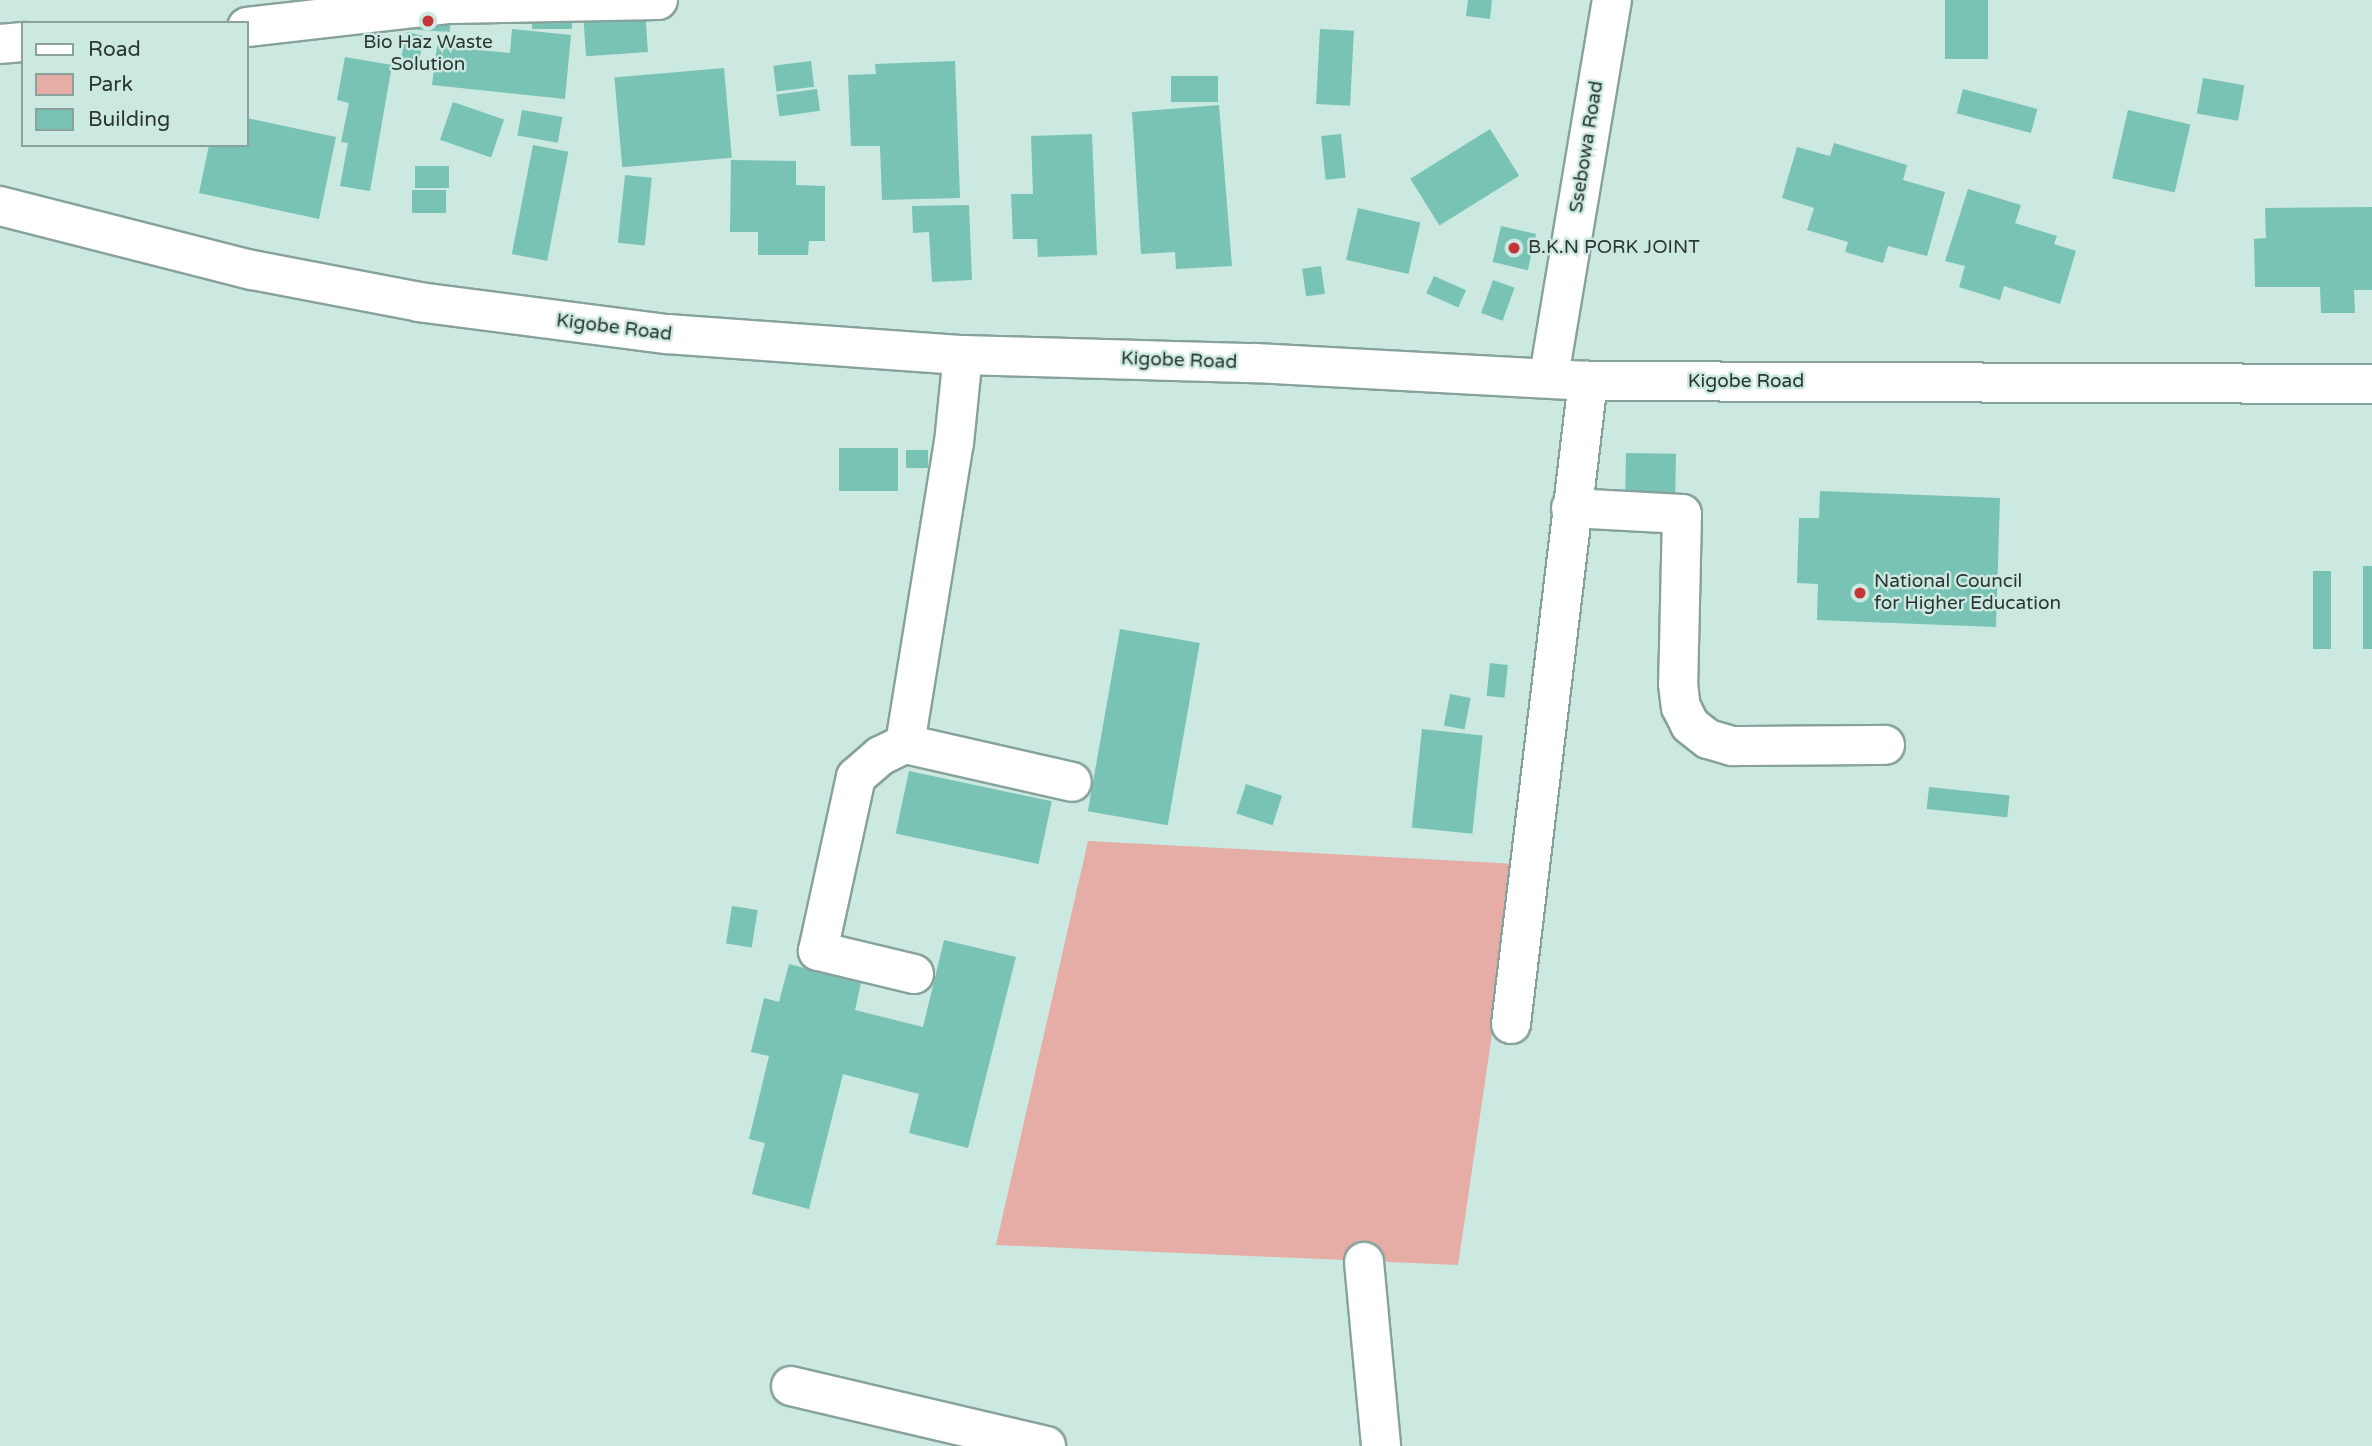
<!DOCTYPE html>
<style>
body{margin:0}
#map{position:relative;width:2372px;height:1446px;overflow:hidden;background:#cbe8e1;font-family:"Varela Round",sans-serif}
div>[style]{position:absolute}
[style*='--x']{left:calc(var(--x)*1px);top:calc(var(--y)*1px);width:calc(var(--w)*1px);rotate:calc(var(--a)*1deg)}
.green>*{inset:0;background:#e6aca6}
.building>*{inset:0;background:#78c3b4;transform-origin:0 0}
.roads{filter:drop-shadow(2px 0 #87a29c) drop-shadow(-2px 0 #87a29c) drop-shadow(0 2px #87a29c) drop-shadow(0 -2px #87a29c)}
.minor>*{height:38px;margin:-19px;padding:0 19px;transform-origin:19px;border-radius:19px;background:#fff}
.dots>*{width:19px;height:19px;translate:-50% -50%;box-sizing:border-box;border:4px solid #cbe8e1;border-radius:50%}
span{translate:-50% -50%;white-space:nowrap;text-align:center;line-height:1.15;-webkit-text-stroke:5px #cbe8e1;paint-order:stroke}
.poi-label{font-size:19px;color:#2c3734}
.left{translate:0 -50%;text-align:left}
.street-label{font-size:19px;color:#2c3734}
.legend{position:absolute;left:21px;top:21px;width:228px;height:126px;box-sizing:border-box;background:#cbe8e1;border:2px solid #8ba19c;margin:0;padding:9px 12px;list-style:none;font-size:21px;color:#2c3734}
.legend li{display:flex;align-items:center;gap:14px;height:35px}
.legend b{width:35px;border:2px solid #8ba19c}
</style>
<div id="map">
<div class="green">
<i style="clip-path:polygon(1088px 841px,1517px 864px,1458px 1265px,996px 1245px)"></i>
</div>
<div class="building">
<i style="clip-path:polygon(1468px 0,1492px 0,1490px 19px,1466px 16px)"></i>
<i style="left:1945px;top:0;width:43px;height:59px"></i>
<i style="left:645px;top:10px;width:42px;height:62px;rotate:86deg"></i>
<i style="left:406px;top:11px;width:45px;height:18px;rotate:4deg"></i>
<i style="left:532px;top:13px;width:40px;height:16px"></i>
<i style="clip-path:polygon(512px 29px,571px 35px,565px 99px,432px 85px,437px 46px,510px 53px)"></i>
<i style="left:1320px;top:29px;width:34px;height:75px;rotate:3deg"></i>
<i style="left:407px;top:32px;width:18px;height:30px;rotate:13deg"></i>
<i style="clip-path:polygon(345px 57px,392px 65px,370px 191px,340px 186px,348px 143px,341px 142px,349px 103px,337px 100px)"></i>
<i style="left:811px;top:61px;width:26px;height:38px;rotate:83deg"></i>
<i style="clip-path:polygon(955px 61px,960px 198px,882px 200px,880px 146px,851px 146px,848px 75px,876px 74px,875px 64px)"></i>
<i style="left:724px;top:68px;width:90px;height:110px;rotate:85deg"></i>
<i style="left:1171px;top:76px;width:47px;height:26px"></i>
<i style="left:2203px;top:78px;width:42px;height:36px;rotate:10deg"></i>
<i style="left:817px;top:89px;width:22px;height:41px;rotate:82deg"></i>
<i style="left:1963px;top:89px;width:77px;height:25px;rotate:15deg"></i>
<i style="left:453px;top:102px;width:54px;height:40px;rotate:19deg"></i>
<i style="clip-path:polygon(1219px 105px,1232px 266px,1176px 269px,1175px 252px,1141px 254px,1132px 112px)"></i>
<i style="left:522px;top:110px;width:41px;height:26px;rotate:10deg"></i>
<i style="left:2128px;top:110px;width:64px;height:70px;rotate:13deg"></i>
<i style="clip-path:polygon(247px 118px,336px 137px,319px 219px,199px 193px,209px 145px,247px 145px)"></i>
<i style="left:1490px;top:129px;width:55px;height:94px;rotate:58deg"></i>
<i style="clip-path:polygon(1092px 134px,1097px 255px,1038px 257px,1037px 239px,1013px 239px,1011px 194px,1033px 194px,1031px 136px)"></i>
<i style="left:1341px;top:134px;width:44px;height:20px;rotate:84deg"></i>
<i style="clip-path:polygon(1834px 143px,1907px 165px,1903px 180px,1945px 192px,1927px 256px,1888px 246px,1883px 263px,1845px 252px,1848px 242px,1807px 230px,1814px 208px,1782px 198px,1797px 147px,1830px 156px)"></i>
<i style="left:533px;top:145px;width:36px;height:111px;rotate:11deg"></i>
<i style="clip-path:polygon(731px 160px,796px 161px,796px 185px,825px 186px,825px 241px,809px 241px,808px 255px,758px 255px,758px 232px,730px 232px)"></i>
<i style="left:449px;top:166px;width:22px;height:34px;rotate:90deg"></i>
<i style="left:625px;top:175px;width:27px;height:68px;rotate:6deg"></i>
<i style="clip-path:polygon(1968px 189px,2021px 205px,2015px 223px,2057px 236px,2054px 244px,2076px 251px,2060px 304px,2004px 286px,2000px 300px,1959px 287px,1965px 266px,1945px 261px)"></i>
<i style="left:412px;top:190px;width:34px;height:23px"></i>
<i style="clip-path:polygon(969px 205px,972px 280px,932px 282px,929px 232px,913px 233px,912px 206px)"></i>
<i style="clip-path:polygon(2372px 207px,2372px 290px,2354px 290px,2355px 313px,2321px 313px,2320px 287px,2255px 287px,2254px 239px,2266px 238px,2265px 208px)"></i>
<i style="left:1358px;top:208px;width:64px;height:53px;rotate:13deg"></i>
<i style="left:1501px;top:226px;width:36px;height:37px;rotate:13deg"></i>
<i style="left:1321px;top:266px;width:28px;height:19px;rotate:82deg"></i>
<i style="left:1434px;top:276px;width:35px;height:19px;rotate:24deg"></i>
<i style="left:1493px;top:280px;width:23px;height:35px;rotate:20deg"></i>
<i style="left:839px;top:448px;width:59px;height:43px"></i>
<i style="left:906px;top:450px;width:22px;height:18px"></i>
<i style="left:1626px;top:453px;width:50px;height:49px;rotate:1deg"></i>
<i style="clip-path:polygon(1820px 491px,2000px 498px,1996px 627px,1817px 620px,1818px 584px,1797px 583px,1799px 518px,1819px 518px)"></i>
<i style="left:2363px;top:566px;width:9px;height:83px"></i>
<i style="left:2313px;top:571px;width:18px;height:78px"></i>
<i style="left:1120px;top:629px;width:81px;height:185px;rotate:10deg"></i>
<i style="left:1490px;top:663px;width:18px;height:33px;rotate:6deg"></i>
<i style="left:1450px;top:694px;width:21px;height:32px;rotate:11deg"></i>
<i style="left:1422px;top:729px;width:61px;height:99px;rotate:6deg"></i>
<i style="left:909px;top:771px;width:146px;height:64px;rotate:12deg"></i>
<i style="left:1246px;top:784px;width:38px;height:31px;rotate:18deg"></i>
<i style="left:1929px;top:787px;width:81px;height:22px;rotate:6deg"></i>
<i style="left:732px;top:906px;width:26px;height:38px;rotate:9deg"></i>
<i style="clip-path:polygon(944px 940px,1016px 957px,968px 1148px,909px 1133px,919px 1094px,843px 1074px,809px 1209px,752px 1194px,765px 1143px,749px 1139px,769px 1056px,751px 1052px,764px 998px,779px 1002px,789px 964px,861px 983px,855px 1010px,923px 1027px)"></i>
</div>
<div class="roads">
<div class="minor">
<i style="--x:247;--y:27;--w:204;--a:-6.5"></i>
<i style="--x:450;--y:4;--w:208;--a:-1.1"></i>
<i style="--x:0;--y:44;--w:23;--a:-5"></i>
<i style="--x:0;--y:206;--w:260;--a:14.3"></i>
<i style="--x:252;--y:270;--w:170;--a:10.8"></i>
<i style="--x:419;--y:302;--w:250;--a:7.4"></i>
<i style="--x:667;--y:334;--w:297;--a:4.1"></i>
<i style="--x:963;--y:355;--w:293;--a:1.6"></i>
<i style="--x:1256;--y:363;--w:332;--a:3.1"></i>
<i style="--x:1588;--y:381;--w:784;--a:0.22"></i>
<i style="--x:1549;--y:376;--w:381;--a:-80.5"></i>
<i style="--x:1571;--y:508;--w:111;--a:3.1"></i>
<i style="--x:1682;--y:514;--w:170;--a:91.3"></i>
<i style="--x:1678;--y:684;--w:23;--a:83"></i>
<i style="--x:1681;--y:707;--w:20;--a:63"></i>
<i style="--x:1690;--y:725;--w:23;--a:38"></i>
<i style="--x:1708;--y:739;--w:25;--a:16"></i>
<i style="--x:1732;--y:746;--w:153;--a:-0.4"></i>
<i style="--x:905;--y:744;--w:171;--a:12.8"></i>
<i style="--x:914;--y:974;--w:99;--a:-166.5"></i>
<i style="--x:818;--y:951;--w:178;--a:-77.7"></i>
<i style="--x:856;--y:777;--w:32;--a:-41"></i>
<i style="--x:880;--y:756;--w:28;--a:-26"></i>
<i style="--x:905;--y:744;--w:305;--a:-80.8"></i>
<i style="--x:954;--y:443;--w:88;--a:-84.2"></i>
<i style="--x:1511;--y:1024;--w:648;--a:-83.17"></i>
<i style="--x:1364;--y:1262;--w:185;--a:84.7"></i>
<i style="--x:791;--y:1386;--w:262;--a:13.2"></i>
</div>
</div>
<div class="dots">
<i style="left:428px;top:21px;background:#c43536"></i>
<i style="left:1514px;top:248px;background:#c43536"></i>
<i style="left:1860px;top:593px;background:#c43536"></i>
</div>
<div class="poi-label">
<span style="left:428px;top:54px">Bio Haz Waste<br>Solution</span>
<span class="left" style="left:1528px;top:248px">B.K.N PORK JOINT</span>
<span class="left" style="left:1874px;top:593px">National Council<br>for Higher Education</span>
</div>
<div class="street-label">
<span style="left:1587px;top:147px;rotate:-81deg">Ssebowa Road</span>
<span style="left:614px;top:328px;rotate:7deg">Kigobe Road</span>
<span style="left:1179px;top:361px;rotate:2deg">Kigobe Road</span>
<span style="left:1746px;top:382px">Kigobe Road</span>
</div>
<ul class="legend">
<li><b style="height:9px;background:#fff"></b>Road</li>
<li><b style="height:19px;background:#e6aca6"></b>Park</li>
<li><b style="height:19px;background:#78c3b4"></b>Building</li>
</ul>
</div>
